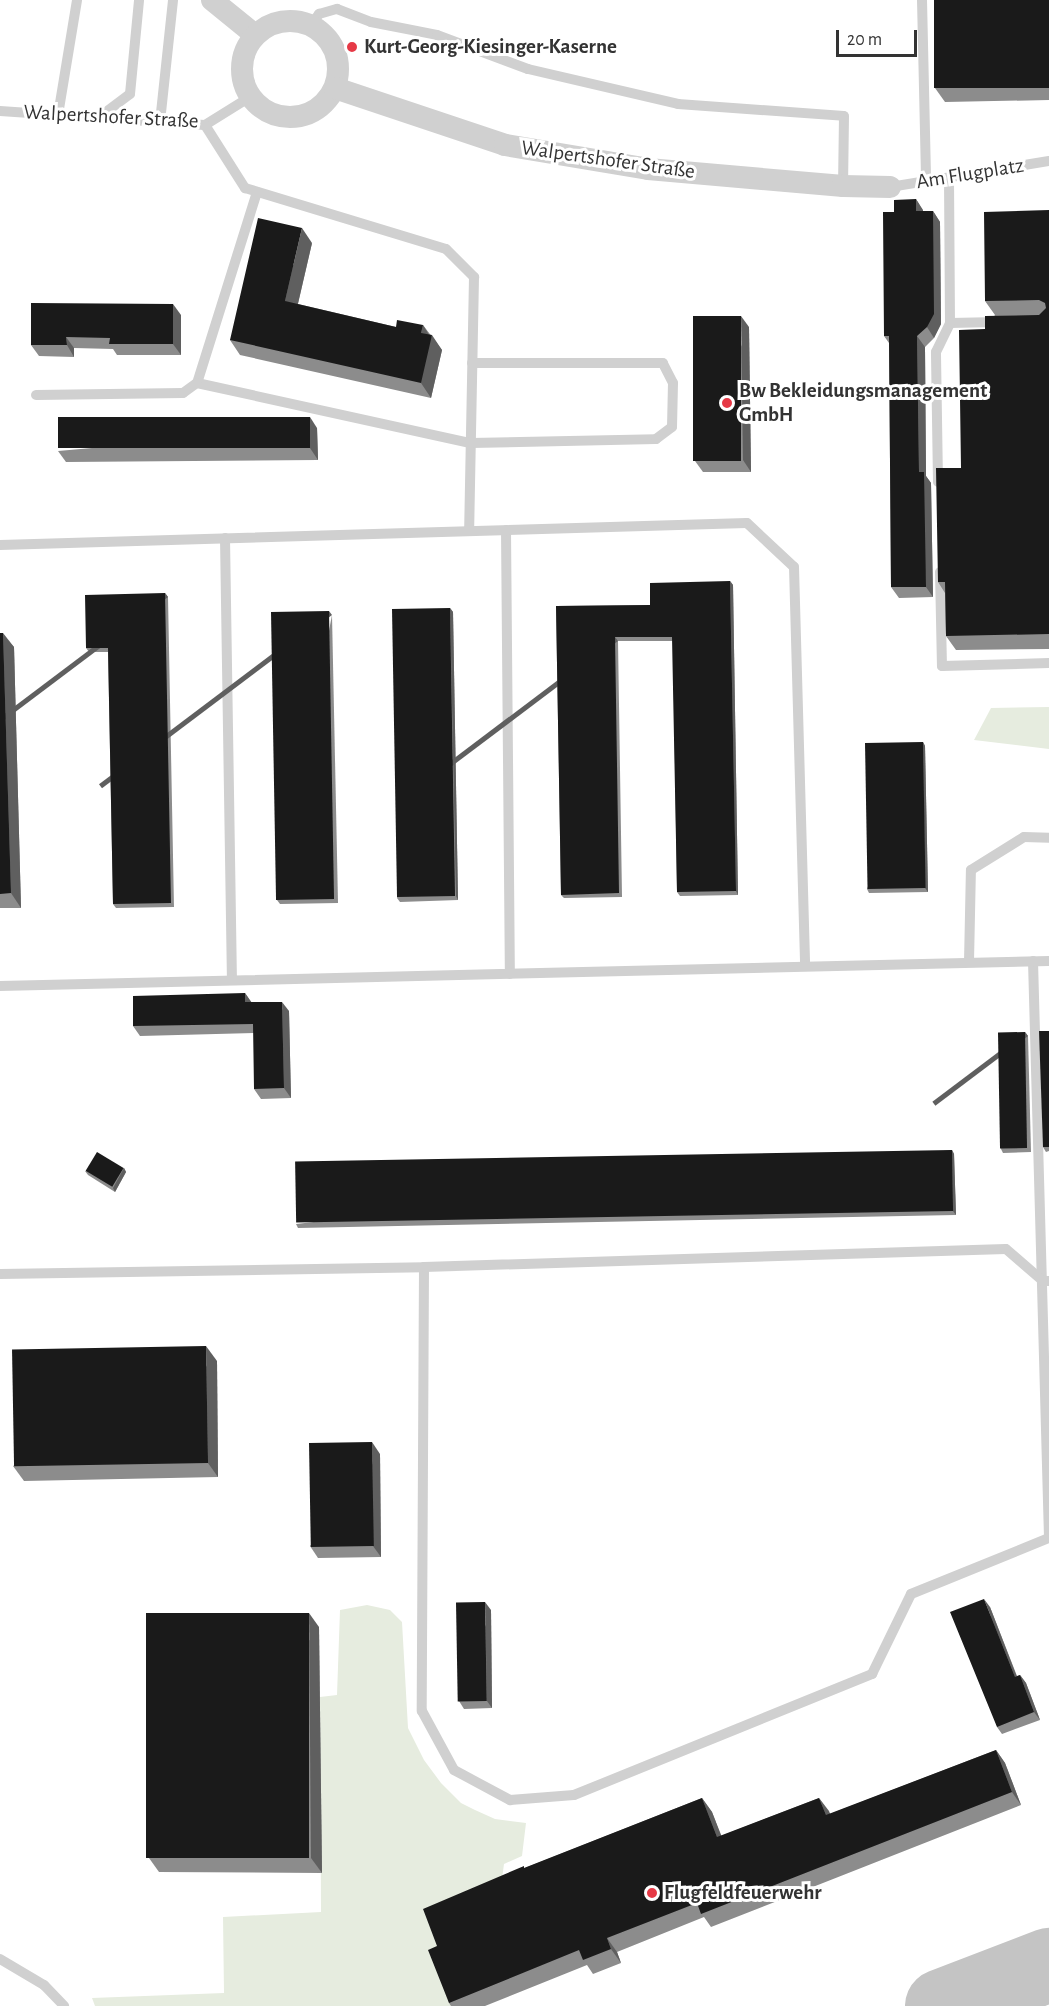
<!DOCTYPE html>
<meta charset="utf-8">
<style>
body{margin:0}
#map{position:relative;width:1049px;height:2006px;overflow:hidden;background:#fff;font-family:"Alegreya Sans",sans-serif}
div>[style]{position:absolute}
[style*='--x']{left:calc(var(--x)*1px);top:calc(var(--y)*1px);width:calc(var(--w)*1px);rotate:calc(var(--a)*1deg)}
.green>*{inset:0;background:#e6ecdf}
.taxiway>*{height:74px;margin:-37px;padding:0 37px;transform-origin:37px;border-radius:37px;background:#c4c4c4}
.service>*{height:10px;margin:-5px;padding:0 5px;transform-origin:5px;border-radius:5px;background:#d0d0d0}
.minor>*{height:22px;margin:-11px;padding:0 11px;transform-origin:11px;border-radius:11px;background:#d0d0d0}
.minor>.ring{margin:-11px;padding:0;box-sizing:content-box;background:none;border:22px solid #d0d0d0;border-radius:50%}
.wall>*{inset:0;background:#8c8c8c}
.shaded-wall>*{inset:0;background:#5f5f5f;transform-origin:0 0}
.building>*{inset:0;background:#1a1a1a;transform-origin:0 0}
.dots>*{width:16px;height:16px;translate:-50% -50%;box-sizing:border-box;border:3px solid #fff;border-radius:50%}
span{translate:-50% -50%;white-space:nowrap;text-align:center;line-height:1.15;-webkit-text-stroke:6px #fff;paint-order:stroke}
.poi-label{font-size:21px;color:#333;font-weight:700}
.left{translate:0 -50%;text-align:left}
.street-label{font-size:21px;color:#333}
.scale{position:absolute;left:836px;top:30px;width:81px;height:27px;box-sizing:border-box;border:3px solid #333;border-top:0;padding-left:8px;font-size:18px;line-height:21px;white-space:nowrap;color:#333;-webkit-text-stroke:4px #fff;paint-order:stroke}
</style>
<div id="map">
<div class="green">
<i style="clip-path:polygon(1049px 707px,1049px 749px,974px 740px,991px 708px)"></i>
<i style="clip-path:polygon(367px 1605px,390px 1610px,402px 1622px,408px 1728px,424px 1760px,441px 1783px,461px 1803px,475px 1810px,495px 1819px,526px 1823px,522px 1856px,504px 1864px,500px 1894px,454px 2006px,95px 2006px,92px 1998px,224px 1993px,223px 1917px,321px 1912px,320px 1697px,337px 1695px,340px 1610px)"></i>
</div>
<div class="taxiway">
<i style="--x:942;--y:2006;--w:115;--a:-21"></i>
</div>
<div class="service">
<i style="--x:922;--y:0;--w:181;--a:88.7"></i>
<i style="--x:311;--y:25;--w:14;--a:-54"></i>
<i style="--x:319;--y:14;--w:19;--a:-16"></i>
<i style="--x:337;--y:9;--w:36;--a:21"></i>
<i style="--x:371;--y:22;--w:67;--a:11.1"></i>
<i style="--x:437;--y:35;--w:97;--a:20.5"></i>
<i style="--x:528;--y:69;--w:154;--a:13.1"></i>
<i style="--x:678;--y:104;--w:166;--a:4.1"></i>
<i style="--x:844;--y:116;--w:70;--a:90.8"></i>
<i style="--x:0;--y:111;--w:205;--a:3.9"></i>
<i style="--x:205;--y:125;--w:53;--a:-31.9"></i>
<i style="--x:58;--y:115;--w:117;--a:-80.6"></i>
<i style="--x:98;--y:118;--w:40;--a:-37"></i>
<i style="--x:130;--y:94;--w:94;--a:-84.5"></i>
<i style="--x:160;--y:122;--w:123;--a:-83.9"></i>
<i style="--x:205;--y:125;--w:75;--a:57.6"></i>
<i style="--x:245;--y:188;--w:210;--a:16.9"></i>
<i style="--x:446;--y:249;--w:40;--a:45"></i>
<i style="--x:474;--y:277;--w:254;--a:91.1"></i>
<i style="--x:949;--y:179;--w:144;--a:89.6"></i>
<i style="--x:950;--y:323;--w:48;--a:-1.2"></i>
<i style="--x:890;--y:187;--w:161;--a:-9.3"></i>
<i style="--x:257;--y:192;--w:200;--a:107.4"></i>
<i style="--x:197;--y:383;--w:280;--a:12.4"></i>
<i style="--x:471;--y:443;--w:185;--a:-1.2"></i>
<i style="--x:656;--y:439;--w:20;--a:-37"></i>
<i style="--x:672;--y:427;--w:44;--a:-88.7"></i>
<i style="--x:673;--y:383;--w:22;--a:-117"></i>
<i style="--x:663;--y:363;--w:191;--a:180"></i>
<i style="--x:36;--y:395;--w:147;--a:-0.8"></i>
<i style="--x:183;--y:393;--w:17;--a:-36"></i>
<i style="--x:938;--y:482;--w:130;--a:-90.9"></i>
<i style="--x:936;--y:352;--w:32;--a:-64"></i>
<i style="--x:506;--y:530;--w:444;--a:89.5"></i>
<i style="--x:225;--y:538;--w:442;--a:89.1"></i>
<i style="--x:0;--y:545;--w:747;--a:-1.69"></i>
<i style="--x:747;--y:523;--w:64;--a:43.1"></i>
<i style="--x:794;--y:567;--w:399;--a:88.4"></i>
<i style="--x:940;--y:572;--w:94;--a:88.8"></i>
<i style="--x:942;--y:666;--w:107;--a:-1.6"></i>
<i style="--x:1033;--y:961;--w:576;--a:88.41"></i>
<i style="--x:969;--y:962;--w:92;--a:-88.8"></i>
<i style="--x:971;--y:870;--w:62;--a:-31.9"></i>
<i style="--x:1024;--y:837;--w:25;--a:2"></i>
<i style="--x:0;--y:986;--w:1049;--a:-1.37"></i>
<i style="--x:424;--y:1267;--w:444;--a:90.3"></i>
<i style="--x:422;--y:1711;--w:67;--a:61.5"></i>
<i style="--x:454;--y:1770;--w:64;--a:28.2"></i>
<i style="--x:510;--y:1800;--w:64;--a:-4.5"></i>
<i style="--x:574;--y:1795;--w:322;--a:-22.1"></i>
<i style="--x:872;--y:1674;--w:89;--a:-64"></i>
<i style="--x:911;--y:1594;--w:149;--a:-22.1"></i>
<i style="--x:0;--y:1274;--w:424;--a:-0.9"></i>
<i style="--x:424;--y:1267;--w:582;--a:-1.77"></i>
<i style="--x:1006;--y:1249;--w:49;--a:40.9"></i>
<i style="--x:1043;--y:1281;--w:6;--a:0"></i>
<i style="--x:0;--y:1959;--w:51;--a:30.6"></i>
<i style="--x:44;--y:1985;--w:29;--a:46"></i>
</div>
<div class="minor">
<i style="--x:212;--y:0;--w:55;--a:39.1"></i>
<i class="ring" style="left:242px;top:21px;width:74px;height:74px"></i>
<i style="--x:335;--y:88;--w:179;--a:18.5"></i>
<i style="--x:505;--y:145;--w:145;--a:9.5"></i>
<i style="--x:648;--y:169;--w:196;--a:5"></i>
<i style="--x:843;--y:186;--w:47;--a:1.2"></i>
</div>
<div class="wall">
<i style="clip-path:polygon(1049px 0,1049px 100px,945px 102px,935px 88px)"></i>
<i style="clip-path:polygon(916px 199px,923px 211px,933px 211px,940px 222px,941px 324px,934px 338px,925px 347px,926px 476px,931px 483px,933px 597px,899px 598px,891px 587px,889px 343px,884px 336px)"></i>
<i style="clip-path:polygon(1049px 210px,1049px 649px,956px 650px,946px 636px,945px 593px,938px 582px,961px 468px,985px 329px,995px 315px,985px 301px)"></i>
<i style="clip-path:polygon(312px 243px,298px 304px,396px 327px,423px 325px,442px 350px,431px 398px,240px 355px,230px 340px)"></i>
<i style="clip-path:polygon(31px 303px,181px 315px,181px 355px,117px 355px,113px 349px,74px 348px,74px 357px,39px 356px,31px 345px)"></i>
<i style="clip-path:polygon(749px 327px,751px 472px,703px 472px,695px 461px)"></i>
<i style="clip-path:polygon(317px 428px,318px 460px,66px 462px,58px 451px)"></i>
<i style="clip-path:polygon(730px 581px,733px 585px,738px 895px,680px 896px,677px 892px,673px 641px,618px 641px,622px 897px,564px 898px,561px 895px,556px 606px,650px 605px)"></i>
<i style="clip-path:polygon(165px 593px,168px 597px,174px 907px,116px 908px,113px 904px,108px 652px,89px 652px,86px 648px)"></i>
<i style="clip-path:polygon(450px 608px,453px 612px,458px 900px,400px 902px,397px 898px)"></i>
<i style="clip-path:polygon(332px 615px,338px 903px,280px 904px,277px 900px)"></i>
<i style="clip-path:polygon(0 633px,14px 647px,21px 908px,0 908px)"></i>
<i style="clip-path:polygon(923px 742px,925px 746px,928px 892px,869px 893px,867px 889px)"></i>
<i style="clip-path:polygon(245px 993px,251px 1002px,289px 1011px,291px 1098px,261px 1099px,254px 1089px,254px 1033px,140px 1036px,133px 1026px)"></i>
<i style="clip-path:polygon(1049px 1031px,1049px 1151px,1046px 1152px,1043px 1147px)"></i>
<i style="clip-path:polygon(1025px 1032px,1028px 1036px,1031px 1152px,1003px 1153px,1001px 1149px)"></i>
<i style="clip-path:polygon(952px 1150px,954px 1154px,956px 1215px,298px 1228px,296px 1224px)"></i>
<i style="clip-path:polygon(124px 1168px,126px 1172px,115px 1192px,88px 1175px,85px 1171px)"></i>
<i style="clip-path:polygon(217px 1361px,218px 1477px,24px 1481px,13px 1466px)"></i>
<i style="clip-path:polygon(380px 1454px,381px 1557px,318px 1558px,310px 1546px)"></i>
<i style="clip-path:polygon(990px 1607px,1017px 1676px,1020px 1675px,1026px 1683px,1040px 1720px,1002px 1734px,997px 1727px)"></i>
<i style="clip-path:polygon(491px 1610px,492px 1708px,464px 1709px,459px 1701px)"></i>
<i style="clip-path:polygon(319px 1627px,322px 1873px,159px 1872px,149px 1858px)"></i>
<i style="clip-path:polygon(996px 1750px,1005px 1763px,1021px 1805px,711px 1927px,704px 1917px,617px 1952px,621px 1963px,593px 1974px,587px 1965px,485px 2006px,451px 2006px,449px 2003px,437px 1946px,525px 1868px,702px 1798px,712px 1812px,721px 1836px,819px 1798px,830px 1814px)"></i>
</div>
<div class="shaded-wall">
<i style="clip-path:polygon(916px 199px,923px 210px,923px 222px,916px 211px)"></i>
<i style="clip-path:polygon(933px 211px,940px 222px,941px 324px,934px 338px,927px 327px)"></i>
<i style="clip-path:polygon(302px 228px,312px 243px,295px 316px,285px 301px)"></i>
<i style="clip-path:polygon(173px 304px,181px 315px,181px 355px,173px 344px)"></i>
<i style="clip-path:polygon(741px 316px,749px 327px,751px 472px,743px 460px)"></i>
<i style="clip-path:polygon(423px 325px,431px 338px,432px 335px,442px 350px,431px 398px,421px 383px,421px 333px)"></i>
<i style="clip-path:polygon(917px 336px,925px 347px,926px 476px,931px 483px,933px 597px,926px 587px,919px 472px)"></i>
<i style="clip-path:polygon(66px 337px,74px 348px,74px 357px,67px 345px)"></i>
<i style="clip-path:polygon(310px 417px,317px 428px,318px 460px,310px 448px)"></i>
<i style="clip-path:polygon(730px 581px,733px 585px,738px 895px,736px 891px)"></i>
<i style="left:165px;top:593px;width:5px;height:310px;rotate:53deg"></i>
<i style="clip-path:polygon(450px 608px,453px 612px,458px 900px,456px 896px)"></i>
<i style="left:329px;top:611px;width:5px;height:288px;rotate:53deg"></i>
<i style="clip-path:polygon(3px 633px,14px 647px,21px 908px,11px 893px)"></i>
<i style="left:615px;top:637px;width:5px;height:256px;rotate:53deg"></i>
<i style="clip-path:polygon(923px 742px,925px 746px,928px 892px,925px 888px)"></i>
<i style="clip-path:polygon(245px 993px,252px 1003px,245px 1002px)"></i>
<i style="clip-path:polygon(282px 1002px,289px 1011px,291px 1098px,284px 1088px)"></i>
<i style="left:1025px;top:1032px;width:5px;height:116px;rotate:53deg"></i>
<i style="clip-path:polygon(952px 1150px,954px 1154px,956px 1215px,953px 1211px)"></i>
<i style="clip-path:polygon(124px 1168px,126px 1172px,115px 1192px,113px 1188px)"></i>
<i style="clip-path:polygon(206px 1346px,217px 1361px,218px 1477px,208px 1463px)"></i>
<i style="clip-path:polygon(372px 1442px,380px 1454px,381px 1557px,373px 1546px)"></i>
<i style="clip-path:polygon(984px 1599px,990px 1607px,1020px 1685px,1015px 1677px)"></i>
<i style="clip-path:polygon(485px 1602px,491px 1610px,492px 1708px,487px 1701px)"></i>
<i style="clip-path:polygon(309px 1613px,319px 1627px,322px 1873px,311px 1858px)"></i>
<i style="clip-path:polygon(1020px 1675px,1026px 1683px,1040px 1720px,1034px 1712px)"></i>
<i style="clip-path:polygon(996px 1750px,1005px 1763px,1021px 1805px,1012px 1792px)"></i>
<i style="clip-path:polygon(702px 1798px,712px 1812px,727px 1850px,717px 1837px)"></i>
<i style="clip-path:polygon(819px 1798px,829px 1811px,836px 1829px,826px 1815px)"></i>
<i style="clip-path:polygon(607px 1938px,617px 1952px,621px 1963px,611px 1949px)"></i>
</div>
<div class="building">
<i style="left:934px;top:0;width:115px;height:88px"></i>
<i style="clip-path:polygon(916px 199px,916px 211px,933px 211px,934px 314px,927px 327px,917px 336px,919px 472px,924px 472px,926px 587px,891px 587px,889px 336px,884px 336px,883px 212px,894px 212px,894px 200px)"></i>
<i style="clip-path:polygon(1049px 210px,1049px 634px,946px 636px,945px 582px,938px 582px,936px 468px,961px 468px,959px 330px,985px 329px,985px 316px,1039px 315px,1046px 308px,1045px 303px,1039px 300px,985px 301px,984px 212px)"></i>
<i style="clip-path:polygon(258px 218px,302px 228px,285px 301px,396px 327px,397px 320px,423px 325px,421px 333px,432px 335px,421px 383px,230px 340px)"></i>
<i style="clip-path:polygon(31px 303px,173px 304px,173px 344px,109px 344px,110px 338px,66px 337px,67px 345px,31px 345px)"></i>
<i style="left:693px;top:316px;width:48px;height:145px"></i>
<i style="left:310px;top:417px;width:31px;height:252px;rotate:90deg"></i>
<i style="clip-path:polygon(730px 581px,736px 891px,677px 892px,672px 637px,615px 637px,619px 893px,561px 895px,556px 606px,650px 605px,650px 583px)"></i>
<i style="clip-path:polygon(165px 593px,171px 903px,113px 904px,108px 648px,86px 648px,85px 595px)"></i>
<i style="left:450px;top:608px;width:288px;height:58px;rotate:89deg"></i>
<i style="left:329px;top:611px;width:288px;height:58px;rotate:89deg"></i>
<i style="clip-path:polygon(0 633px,3px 633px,11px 893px,0 894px)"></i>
<i style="left:923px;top:742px;width:146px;height:58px;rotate:89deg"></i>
<i style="clip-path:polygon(245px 993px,245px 1002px,282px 1002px,284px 1088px,254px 1089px,253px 1024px,133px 1026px,133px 996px)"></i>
<i style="clip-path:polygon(1039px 1031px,1049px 1031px,1049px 1147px,1043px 1147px)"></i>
<i style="left:1025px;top:1032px;width:116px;height:27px;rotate:89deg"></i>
<i style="left:952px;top:1150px;width:61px;height:657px;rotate:89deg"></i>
<i style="left:97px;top:1152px;width:31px;height:22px;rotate:31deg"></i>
<i style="left:206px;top:1346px;width:117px;height:194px;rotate:89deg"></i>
<i style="left:372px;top:1442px;width:104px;height:63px;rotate:89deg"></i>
<i style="clip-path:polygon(984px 1599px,1015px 1677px,1020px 1675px,1034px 1712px,997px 1727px,950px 1612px)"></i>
<i style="left:485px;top:1602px;width:99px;height:29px;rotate:89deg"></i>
<i style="left:309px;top:1613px;width:245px;height:163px;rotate:90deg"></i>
<i style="clip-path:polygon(996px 1750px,1012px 1792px,701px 1914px,697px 1903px,607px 1938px,611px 1949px,583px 1960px,579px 1950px,449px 2003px,428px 1950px,437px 1946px,423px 1909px,524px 1866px,524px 1868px,702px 1798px,717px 1837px,819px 1798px,826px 1815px)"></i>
</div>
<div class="dots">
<i style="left:352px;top:47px;background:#e63946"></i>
<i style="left:727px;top:403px;background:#e63946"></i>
<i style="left:652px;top:1893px;background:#e63946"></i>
</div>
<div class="poi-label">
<span class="left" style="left:364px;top:47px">Kurt-Georg-Kiesinger-Kaserne</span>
<span class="left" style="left:739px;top:403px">Bw Bekleidungsmanagement<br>GmbH</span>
<span class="left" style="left:664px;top:1893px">Flugfeldfeuerwehr</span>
</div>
<div class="street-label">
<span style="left:111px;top:117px;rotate:3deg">Walpertshofer Straße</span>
<span style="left:608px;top:160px;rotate:8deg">Walpertshofer Straße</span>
<span style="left:970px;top:174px;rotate:-9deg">Am Flugplatz</span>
</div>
<div class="scale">20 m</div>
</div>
